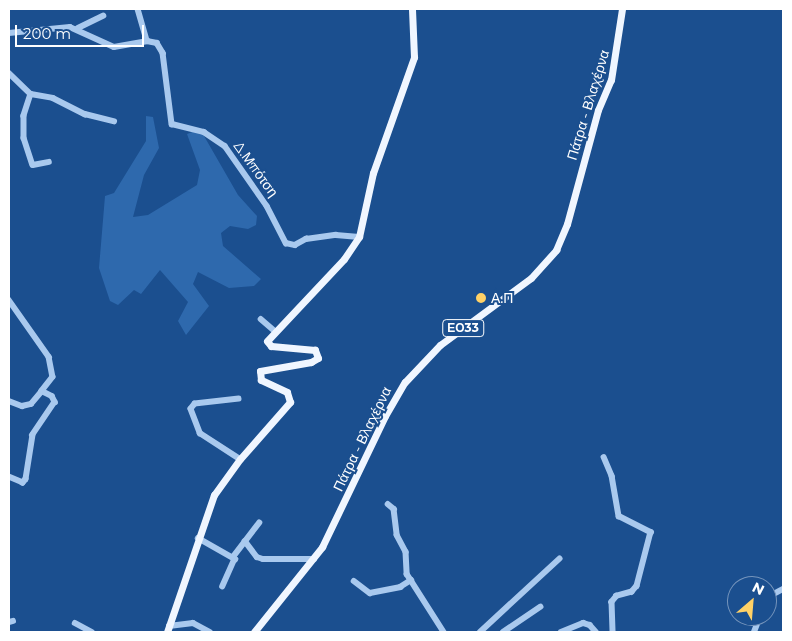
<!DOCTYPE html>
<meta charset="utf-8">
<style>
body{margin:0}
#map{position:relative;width:792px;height:641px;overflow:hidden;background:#1b4f8f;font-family:Montserrat,sans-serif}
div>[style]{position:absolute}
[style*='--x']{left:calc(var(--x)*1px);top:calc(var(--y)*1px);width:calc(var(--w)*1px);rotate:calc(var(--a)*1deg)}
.green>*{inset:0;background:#2e69ad}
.minor>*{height:5.5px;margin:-2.75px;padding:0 2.75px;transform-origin:2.75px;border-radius:2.75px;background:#a9c9ee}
.major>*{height:7px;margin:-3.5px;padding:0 3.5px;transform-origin:3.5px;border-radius:3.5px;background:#f0f6ff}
.dots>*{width:14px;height:14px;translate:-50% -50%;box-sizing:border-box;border:2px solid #1b4f8f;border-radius:50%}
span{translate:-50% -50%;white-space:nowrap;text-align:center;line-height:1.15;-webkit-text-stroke:4px #1b4f8f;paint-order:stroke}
.shield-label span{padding:1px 4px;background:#1b4f8f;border:1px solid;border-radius:4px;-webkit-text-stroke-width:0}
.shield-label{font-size:12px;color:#fff;font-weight:700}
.street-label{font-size:14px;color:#fff}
.poi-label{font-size:14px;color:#fff}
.left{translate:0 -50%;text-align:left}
.frame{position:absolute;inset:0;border:10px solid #fff;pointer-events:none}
.north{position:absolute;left:727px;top:576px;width:50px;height:50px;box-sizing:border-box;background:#1b4f8f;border:1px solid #7695bc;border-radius:50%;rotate:27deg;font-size:14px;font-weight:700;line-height:20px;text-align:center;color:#fff}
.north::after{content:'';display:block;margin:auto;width:18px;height:22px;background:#ffd166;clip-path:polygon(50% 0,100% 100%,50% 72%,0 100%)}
.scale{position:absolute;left:15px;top:25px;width:129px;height:22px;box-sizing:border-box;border:2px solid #fff;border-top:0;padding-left:6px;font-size:15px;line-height:18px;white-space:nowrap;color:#fff;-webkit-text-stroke:4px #1b4f8f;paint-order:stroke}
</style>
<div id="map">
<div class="green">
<i style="clip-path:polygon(146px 116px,153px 117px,159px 148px,144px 175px,133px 217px,148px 215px,197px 185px,200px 170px,187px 134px,200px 129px,238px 195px,257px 216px,256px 225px,248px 229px,230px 226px,221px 233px,223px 246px,261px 279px,254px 286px,229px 288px,198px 272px,193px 284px,209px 306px,186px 335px,178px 321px,188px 302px,160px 270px,141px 294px,134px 290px,118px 305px,110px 301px,99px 268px,105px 196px,114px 193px,146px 141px)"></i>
</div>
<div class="minor">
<i style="--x:138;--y:9;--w:33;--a:74"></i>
<i style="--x:78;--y:28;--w:28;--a:-26"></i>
<i style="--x:9;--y:33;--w:61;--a:-5.6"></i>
<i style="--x:70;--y:27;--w:48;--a:24.4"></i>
<i style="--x:114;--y:47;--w:34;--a:-10"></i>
<i style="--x:147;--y:41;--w:10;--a:11"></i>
<i style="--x:157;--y:43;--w:12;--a:59"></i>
<i style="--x:163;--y:53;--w:72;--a:82.8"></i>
<i style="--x:172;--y:124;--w:33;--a:14"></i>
<i style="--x:204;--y:132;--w:25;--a:34"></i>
<i style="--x:225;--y:146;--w:73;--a:55"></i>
<i style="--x:267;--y:206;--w:42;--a:62.8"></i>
<i style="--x:286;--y:243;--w:9;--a:13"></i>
<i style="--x:295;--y:245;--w:13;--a:-29"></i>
<i style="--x:306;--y:239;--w:30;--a:-8"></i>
<i style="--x:336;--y:235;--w:23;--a:5"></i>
<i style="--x:9;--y:73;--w:30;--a:44"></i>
<i style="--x:31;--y:94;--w:22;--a:10"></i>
<i style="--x:53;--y:98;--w:36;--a:27"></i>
<i style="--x:85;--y:114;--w:30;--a:14"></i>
<i style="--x:31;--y:94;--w:23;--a:108"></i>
<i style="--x:24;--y:116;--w:22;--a:90"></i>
<i style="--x:24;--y:138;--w:28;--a:72"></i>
<i style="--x:33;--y:165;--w:16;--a:-11"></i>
<i style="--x:9;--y:300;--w:70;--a:54.9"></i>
<i style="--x:49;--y:357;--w:20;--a:79"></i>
<i style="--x:53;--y:377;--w:18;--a:128"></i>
<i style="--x:42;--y:391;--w:11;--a:27"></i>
<i style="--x:52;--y:396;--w:7;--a:63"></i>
<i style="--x:55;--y:402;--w:40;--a:124"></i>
<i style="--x:33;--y:435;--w:45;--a:99"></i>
<i style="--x:26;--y:479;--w:5;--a:127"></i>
<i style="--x:23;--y:483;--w:15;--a:-157"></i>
<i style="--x:261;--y:319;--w:18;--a:41"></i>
<i style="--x:239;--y:399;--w:44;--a:173.5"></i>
<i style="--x:195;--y:404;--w:6;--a:129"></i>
<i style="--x:191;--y:409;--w:26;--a:69"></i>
<i style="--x:200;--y:433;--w:48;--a:33"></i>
<i style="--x:9;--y:401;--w:14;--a:21"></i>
<i style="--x:22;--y:406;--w:9;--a:-13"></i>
<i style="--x:31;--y:404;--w:17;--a:-50"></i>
<i style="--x:604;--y:457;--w:21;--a:67"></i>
<i style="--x:612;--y:476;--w:41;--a:80.1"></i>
<i style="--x:619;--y:516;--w:36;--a:27"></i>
<i style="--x:651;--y:532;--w:56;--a:104.5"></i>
<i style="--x:637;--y:586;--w:8;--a:130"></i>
<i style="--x:632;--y:592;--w:16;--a:165"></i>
<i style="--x:617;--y:596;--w:8;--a:130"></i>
<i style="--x:612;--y:602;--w:30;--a:88"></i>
<i style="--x:388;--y:504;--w:8;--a:40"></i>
<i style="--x:394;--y:509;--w:26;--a:83"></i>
<i style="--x:397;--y:535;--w:19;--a:62"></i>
<i style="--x:406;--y:552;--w:22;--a:87"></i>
<i style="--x:407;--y:574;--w:69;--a:57.5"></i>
<i style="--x:198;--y:538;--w:43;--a:29.6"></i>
<i style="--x:235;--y:559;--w:30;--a:114"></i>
<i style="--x:245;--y:541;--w:20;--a:53"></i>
<i style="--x:257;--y:557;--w:6;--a:18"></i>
<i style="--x:263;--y:559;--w:51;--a:0"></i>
<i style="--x:233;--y:557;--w:43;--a:-52.6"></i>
<i style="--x:354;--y:581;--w:20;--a:37"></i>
<i style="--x:370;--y:593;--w:31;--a:-11"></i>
<i style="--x:400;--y:587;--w:13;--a:-32"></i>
<i style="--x:767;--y:603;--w:8;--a:-67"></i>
<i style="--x:770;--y:596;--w:15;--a:-28"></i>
<i style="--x:9;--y:622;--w:4;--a:-14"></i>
<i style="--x:75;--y:623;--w:19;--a:28"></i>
<i style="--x:169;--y:626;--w:24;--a:-7"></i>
<i style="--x:193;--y:623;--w:19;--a:28"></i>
<i style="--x:480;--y:632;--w:108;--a:-42.7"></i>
<i style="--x:503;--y:632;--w:45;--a:-34"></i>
<i style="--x:561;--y:632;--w:24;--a:-22"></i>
<i style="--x:583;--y:623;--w:7;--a:16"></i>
<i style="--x:590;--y:625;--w:9;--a:49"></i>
<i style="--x:754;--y:632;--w:17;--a:-69"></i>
</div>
<div class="major">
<i style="--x:167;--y:632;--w:145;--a:-71.1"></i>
<i style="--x:214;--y:495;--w:44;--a:-54.2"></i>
<i style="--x:240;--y:459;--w:76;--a:-48.7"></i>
<i style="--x:290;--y:402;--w:10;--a:-107"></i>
<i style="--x:287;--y:392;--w:29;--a:-155"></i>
<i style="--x:261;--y:380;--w:9;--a:-96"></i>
<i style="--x:260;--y:371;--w:52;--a:-10"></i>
<i style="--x:311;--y:362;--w:8;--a:-30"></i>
<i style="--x:318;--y:358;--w:9;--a:-111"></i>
<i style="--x:315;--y:350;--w:44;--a:-174.8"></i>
<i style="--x:271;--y:346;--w:6;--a:-129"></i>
<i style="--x:267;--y:341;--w:112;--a:-46.8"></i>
<i style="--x:344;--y:259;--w:27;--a:-56"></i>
<i style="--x:359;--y:237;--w:66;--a:-77.7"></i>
<i style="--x:373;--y:173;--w:123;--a:-70.5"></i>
<i style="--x:414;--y:57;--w:48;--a:-92.4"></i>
<i style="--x:254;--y:632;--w:109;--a:-51.3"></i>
<i style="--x:322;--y:547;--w:145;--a:-64.3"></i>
<i style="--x:385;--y:416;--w:39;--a:-60"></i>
<i style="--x:405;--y:382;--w:51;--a:-46.6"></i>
<i style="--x:440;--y:345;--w:113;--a:-36.4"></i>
<i style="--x:531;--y:278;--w:38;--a:-48"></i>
<i style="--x:556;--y:250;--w:28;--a:-67"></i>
<i style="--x:567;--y:224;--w:118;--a:-74.8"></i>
<i style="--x:598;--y:110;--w:33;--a:-67"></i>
<i style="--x:611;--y:80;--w:72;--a:-81.2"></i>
</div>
<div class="dots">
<i style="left:481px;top:298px;background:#ffd166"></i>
</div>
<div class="shield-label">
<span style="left:463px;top:328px">ΕΟ33</span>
</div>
<div class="street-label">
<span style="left:588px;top:105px;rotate:-73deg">Πάτρα - Βλαχέρνα</span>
<span style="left:256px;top:169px;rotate:54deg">Δ.Μπότση</span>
<span style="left:362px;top:439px;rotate:-64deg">Πάτρα - Βλαχέρνα</span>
</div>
<div class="poi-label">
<span class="left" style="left:491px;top:298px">Α.Π</span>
</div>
<div class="frame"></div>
<div class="north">N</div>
<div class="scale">200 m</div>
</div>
